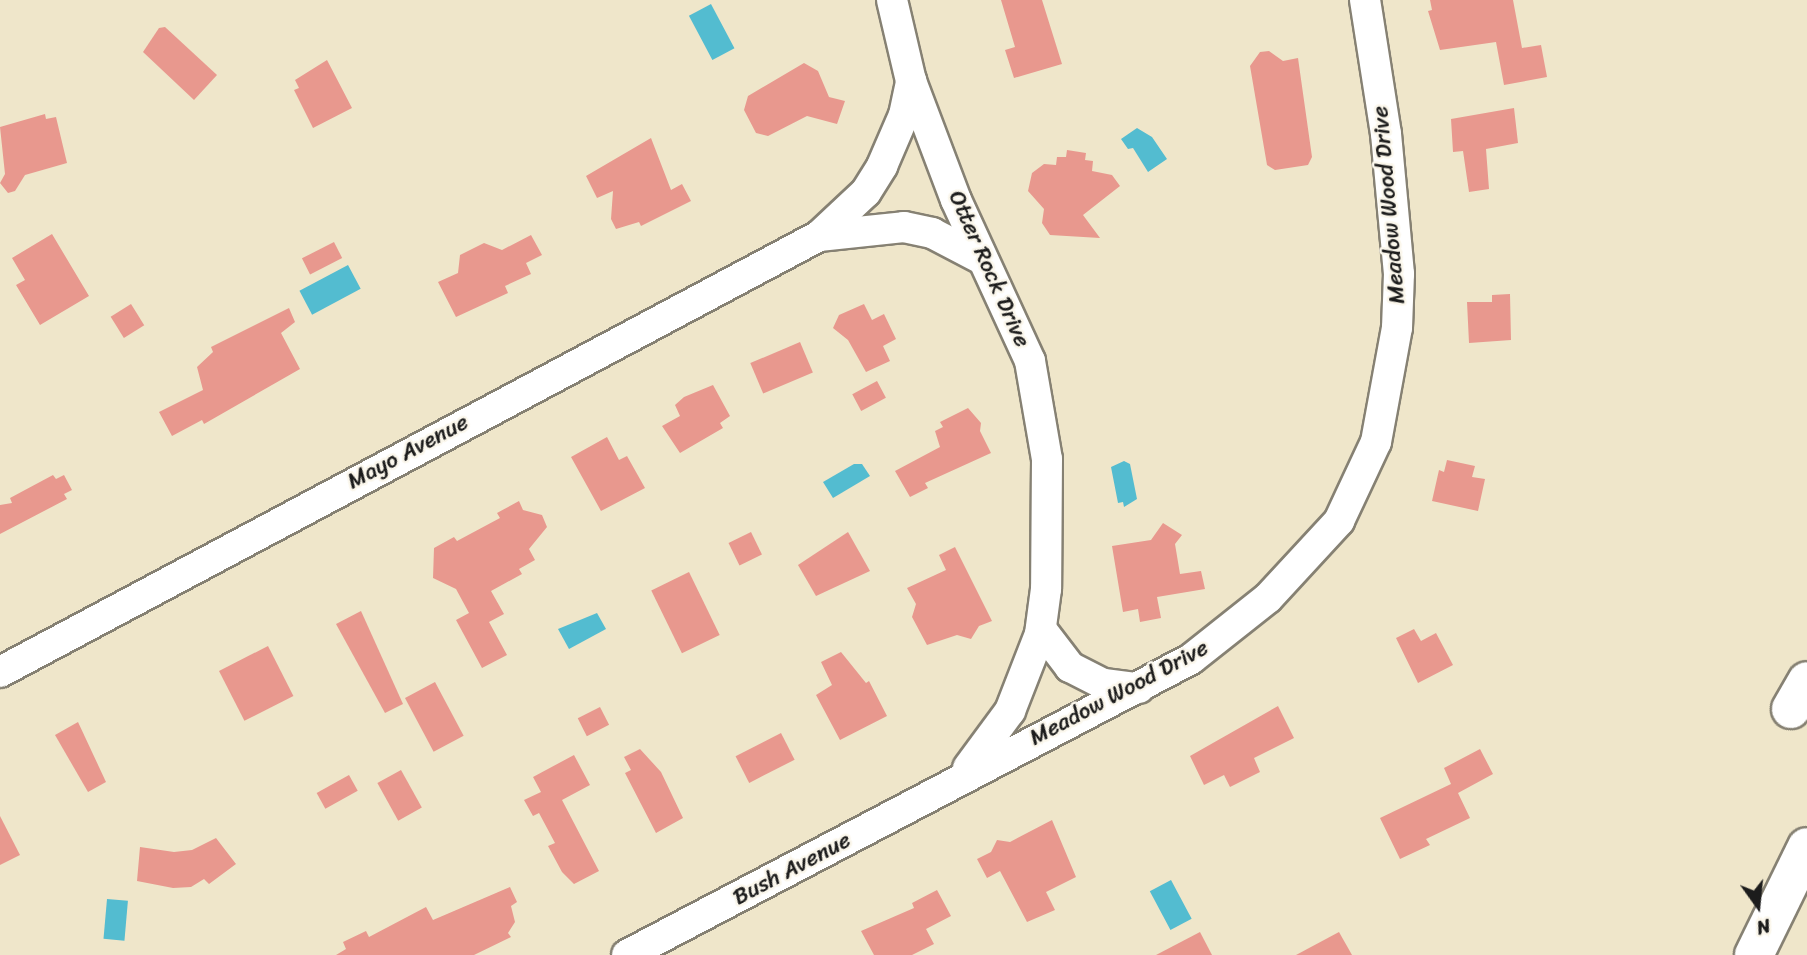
<!DOCTYPE html>
<style>
body{margin:0}
#map{position:relative;width:1807px;height:955px;overflow:hidden;background:#efe6ca;font-family:Sriracha,sans-serif}
div>[style]{position:absolute}
[style*='--x']{left:calc(var(--x)*1px);top:calc(var(--y)*1px);width:calc(var(--w)*1px);rotate:calc(var(--a)*1deg)}
.water>*{inset:0;background:#53bcd0;transform-origin:0 0}
.building>*{inset:0;background:#e8988e;transform-origin:0 0}
.roads{filter:drop-shadow(2px 0 #868173) drop-shadow(-2px 0 #868173) drop-shadow(0 2px #868173) drop-shadow(0 -2px #868173)}
.minor>*{height:30px;margin:-15px;padding:0 15px;transform-origin:15px;border-radius:15px;background:#fff}
.highway>*{height:38px;margin:-19px;padding:0 19px;transform-origin:19px;border-radius:19px;background:#fff}
span{translate:-50% -50%;white-space:nowrap;text-align:center;line-height:1.15;-webkit-text-stroke:5px #fbf7ec;paint-order:stroke}
.street-label{font-size:23px;color:#1c1c1c}
.north{position:absolute;left:1723px;top:871px;width:70px;height:70px;-webkit-text-stroke:5px #fbf7ec;paint-order:stroke;rotate:165deg;font-size:19px;font-weight:700;line-height:28px;text-align:center;color:#1c1c1c}
.north::after{content:'';display:block;margin:auto;width:24px;height:32px;background:#1c1c1c;clip-path:polygon(50% 0,100% 100%,50% 72%,0 100%)}
</style>
<div id="map">
<div class="water">
<i style="left:711px;top:4px;width:50px;height:25px;rotate:62deg"></i>
<i style="clip-path:polygon(1137px 128px,1152px 137px,1167px 159px,1148px 172px,1133px 148px,1128px 149px,1121px 139px)"></i>
<i style="left:348px;top:265px;width:27px;height:55px;rotate:62deg"></i>
<i style="clip-path:polygon(1124px 461px,1130px 464px,1137px 499px,1124px 507px,1123px 502px,1118px 503px,1111px 467px)"></i>
<i style="clip-path:polygon(854px 464px,862px 464px,870px 476px,833px 498px,823px 482px)"></i>
<i style="clip-path:polygon(597px 613px,606px 629px,569px 649px,558px 629px)"></i>
<i style="left:1171px;top:880px;width:44px;height:24px;rotate:62deg"></i>
<i style="left:107px;top:899px;width:21px;height:40px;rotate:5deg"></i>
</div>
<div class="building">
<i style="clip-path:polygon(1001px 0,1042px 0,1062px 64px,1014px 78px,1005px 50px,1015px 47px)"></i>
<i style="clip-path:polygon(1430px 0,1513px 0,1522px 48px,1541px 45px,1547px 77px,1504px 85px,1496px 42px,1440px 50px,1428px 11px,1432px 10px)"></i>
<i style="clip-path:polygon(165px 27px,217px 75px,194px 100px,143px 52px,159px 28px)"></i>
<i style="clip-path:polygon(1269px 51px,1283px 61px,1298px 58px,1312px 157px,1308px 165px,1275px 170px,1267px 165px,1250px 66px,1260px 52px)"></i>
<i style="clip-path:polygon(327px 60px,352px 108px,313px 128px,294px 90px,299px 88px,295px 80px)"></i>
<i style="clip-path:polygon(804px 63px,818px 71px,829px 97px,845px 101px,837px 124px,807px 116px,768px 136px,756px 133px,744px 110px,748px 96px)"></i>
<i style="clip-path:polygon(1514px 108px,1518px 143px,1486px 149px,1489px 189px,1469px 192px,1463px 151px,1453px 152px,1451px 119px)"></i>
<i style="clip-path:polygon(45px 114px,46px 119px,56px 117px,67px 163px,25px 175px,15px 191px,8px 193px,0 183px,5px 174px,0 127px)"></i>
<i style="clip-path:polygon(651px 138px,671px 190px,682px 184px,691px 201px,641px 226px,639px 222px,616px 229px,611px 219px,613px 191px,597px 198px,586px 176px)"></i>
<i style="clip-path:polygon(1067px 150px,1086px 153px,1085px 160px,1093px 161px,1092px 171px,1112px 175px,1120px 186px,1083px 215px,1100px 238px,1050px 235px,1042px 223px,1044px 209px,1028px 191px,1032px 173px,1044px 164px,1056px 165px,1057px 157px,1066px 157px)"></i>
<i style="clip-path:polygon(52px 234px,89px 296px,40px 325px,16px 285px,25px 280px,12px 258px)"></i>
<i style="clip-path:polygon(531px 235px,542px 255px,526px 263px,531px 274px,505px 286px,508px 293px,456px 317px,438px 282px,458px 273px,460px 255px,484px 243px,502px 250px)"></i>
<i style="left:334px;top:242px;width:18px;height:36px;rotate:63deg"></i>
<i style="clip-path:polygon(1510px 294px,1511px 340px,1469px 343px,1467px 302px,1492px 302px,1492px 295px)"></i>
<i style="left:131px;top:304px;width:25px;height:24px;rotate:58deg"></i>
<i style="clip-path:polygon(864px 304px,872px 320px,884px 314px,896px 339px,883px 346px,890px 361px,866px 372px,848px 340px,833px 328px,839px 315px)"></i>
<i style="clip-path:polygon(289px 308px,295px 322px,281px 333px,300px 369px,204px 424px,202px 420px,172px 436px,159px 412px,203px 390px,197px 367px,213px 352px,211px 347px)"></i>
<i style="left:800px;top:342px;width:33px;height:54px;rotate:67deg"></i>
<i style="left:877px;top:381px;width:19px;height:28px;rotate:62deg"></i>
<i style="clip-path:polygon(713px 385px,730px 416px,720px 423px,723px 428px,680px 453px,662px 426px,680px 416px,675px 405px,684px 397px)"></i>
<i style="clip-path:polygon(968px 408px,981px 423px,980px 431px,991px 453px,925px 483px,928px 488px,910px 497px,895px 471px,940px 447px,935px 431px,943px 427px,940px 422px)"></i>
<i style="clip-path:polygon(607px 437px,619px 460px,627px 456px,645px 488px,601px 511px,571px 457px)"></i>
<i style="clip-path:polygon(1447px 460px,1475px 466px,1472px 477px,1485px 479px,1478px 511px,1432px 501px,1439px 470px,1444px 472px)"></i>
<i style="clip-path:polygon(53px 475px,56px 479px,64px 475px,72px 490px,64px 494px,67px 499px,0 534px,0 505px,12px 503px,10px 498px)"></i>
<i style="clip-path:polygon(519px 501px,523px 510px,542px 515px,547px 527px,529px 549px,535px 560px,519px 569px,522px 574px,491px 591px,504px 614px,489px 622px,507px 655px,482px 668px,456px 620px,469px 613px,456px 589px,433px 578px,434px 548px,454px 537px,457px 541px,500px 518px,497px 513px)"></i>
<i style="clip-path:polygon(1163px 523px,1182px 535px,1175px 544px,1180px 574px,1201px 571px,1205px 589px,1157px 597px,1161px 618px,1140px 622px,1138px 609px,1123px 612px,1112px 546px,1151px 540px)"></i>
<i style="left:751px;top:532px;width:25px;height:25px;rotate:64deg"></i>
<i style="clip-path:polygon(848px 532px,870px 571px,816px 596px,798px 565px)"></i>
<i style="clip-path:polygon(955px 547px,992px 621px,979px 626px,971px 639px,957px 635px,927px 645px,912px 617px,916px 604px,907px 588px,946px 570px,939px 555px)"></i>
<i style="left:689px;top:572px;width:70px;height:42px;rotate:64deg"></i>
<i style="clip-path:polygon(361px 611px,403px 704px,385px 713px,336px 624px)"></i>
<i style="clip-path:polygon(1414px 629px,1421px 641px,1436px 633px,1453px 665px,1418px 683px,1396px 638px)"></i>
<i style="left:268px;top:646px;width:56px;height:55px;rotate:63deg"></i>
<i style="clip-path:polygon(841px 652px,866px 683px,869px 681px,887px 716px,840px 740px,816px 695px,832px 685px,821px 662px)"></i>
<i style="left:435px;top:682px;width:61px;height:34px;rotate:62deg"></i>
<i style="clip-path:polygon(1278px 706px,1294px 738px,1254px 758px,1260px 772px,1230px 787px,1224px 775px,1204px 785px,1190px 756px)"></i>
<i style="left:600px;top:707px;width:20px;height:25px;rotate:63deg"></i>
<i style="clip-path:polygon(78px 722px,106px 782px,88px 792px,55px 735px)"></i>
<i style="left:781px;top:733px;width:30px;height:51px;rotate:63deg"></i>
<i style="clip-path:polygon(640px 749px,661px 772px,683px 818px,656px 833px,625px 773px,631px 770px,624px 757px)"></i>
<i style="clip-path:polygon(1480px 749px,1493px 774px,1458px 793px,1470px 818px,1426px 839px,1430px 845px,1400px 859px,1380px 818px,1451px 784px,1444px 768px)"></i>
<i style="clip-path:polygon(574px 755px,590px 785px,562px 800px,599px 871px,574px 884px,562px 872px,548px 846px,555px 843px,539px 813px,533px 816px,524px 800px,541px 792px,533px 777px)"></i>
<i style="left:401px;top:770px;width:43px;height:27px;rotate:61deg"></i>
<i style="left:349px;top:775px;width:18px;height:37px;rotate:61deg"></i>
<i style="clip-path:polygon(0 816px,20px 855px,0 865px)"></i>
<i style="clip-path:polygon(1052px 820px,1076px 877px,1046px 892px,1055px 910px,1027px 922px,1000px 871px,987px 878px,977px 859px,991px 852px,997px 840px,1010px 842px)"></i>
<i style="clip-path:polygon(216px 838px,236px 864px,209px 884px,204px 879px,191px 887px,173px 888px,137px 881px,140px 847px,174px 852px,192px 850px)"></i>
<i style="clip-path:polygon(510px 887px,517px 902px,511px 906px,515px 922px,508px 933px,511px 937px,474px 955px,336px 955px,346px 949px,343px 942px,366px 931px,369px 937px,426px 907px,433px 920px)"></i>
<i style="clip-path:polygon(937px 890px,951px 916px,926px 929px,934px 944px,912px 955px,874px 955px,861px 931px,914px 908px,912px 903px)"></i>
<i style="clip-path:polygon(1200px 932px,1212px 955px,1156px 955px)"></i>
<i style="clip-path:polygon(1339px 932px,1352px 955px,1296px 955px)"></i>
</div>
<div class="roads">
<div class="minor">
<i style="--x:892;--y:0;--w:83;--a:76.8"></i>
<i style="--x:911;--y:81;--w:127;--a:69.3"></i>
<i style="--x:956;--y:200;--w:177;--a:65.3"></i>
<i style="--x:1030;--y:361;--w:99;--a:80.2"></i>
<i style="--x:1047;--y:459;--w:130;--a:90.4"></i>
<i style="--x:1046;--y:589;--w:45;--a:97.6"></i>
<i style="--x:1040;--y:634;--w:83;--a:111.3"></i>
<i style="--x:1010;--y:711;--w:71;--a:126.4"></i>
<i style="--x:819;--y:236;--w:64;--a:-43.1"></i>
<i style="--x:866;--y:192;--w:31;--a:-58"></i>
<i style="--x:882;--y:166;--w:56;--a:-66.7"></i>
<i style="--x:904;--y:115;--w:35;--a:-78"></i>
<i style="--x:1041;--y:629;--w:48;--a:52.7"></i>
<i style="--x:1070;--y:667;--w:38;--a:27"></i>
<i style="--x:1104;--y:684;--w:35;--a:7"></i>
<i style="--x:0;--y:672;--w:928;--a:-28.03"></i>
<i style="--x:819;--y:236;--w:85;--a:-6"></i>
<i style="--x:904;--y:227;--w:29;--a:12"></i>
<i style="--x:932;--y:233;--w:56;--a:27.5"></i>
<i style="--x:627;--y:955;--w:637;--a:-27.69"></i>
<i style="--x:1191;--y:659;--w:98;--a:-38.4"></i>
<i style="--x:1268;--y:598;--w:105;--a:-47.3"></i>
<i style="--x:1339;--y:521;--w:87;--a:-64.9"></i>
<i style="--x:1376;--y:442;--w:116;--a:-79.6"></i>
<i style="--x:1397;--y:328;--w:54;--a:-87.9"></i>
<i style="--x:1399;--y:274;--w:141;--a:-95.3"></i>
<i style="--x:1386;--y:134;--w:136;--a:-98.9"></i>
</div>
<div class="highway">
<i style="--x:1791;--y:709;--w:32;--a:-60"></i>
<i style="--x:1754;--y:955;--w:120;--a:-63.9"></i>
</div>
</div>
<div class="street-label">
<span style="left:1389px;top:205px;rotate:-95deg">Meadow Wood Drive</span>
<span style="left:989px;top:269px;rotate:66deg">Otter Rock Drive</span>
<span style="left:408px;top:452px;rotate:-28deg">Mayo Avenue</span>
<span style="left:1119px;top:693px;rotate:-28deg">Meadow Wood Drive</span>
<span style="left:792px;top:869px;rotate:-28deg">Bush Avenue</span>
</div>
<div class="north">N</div>
</div>
